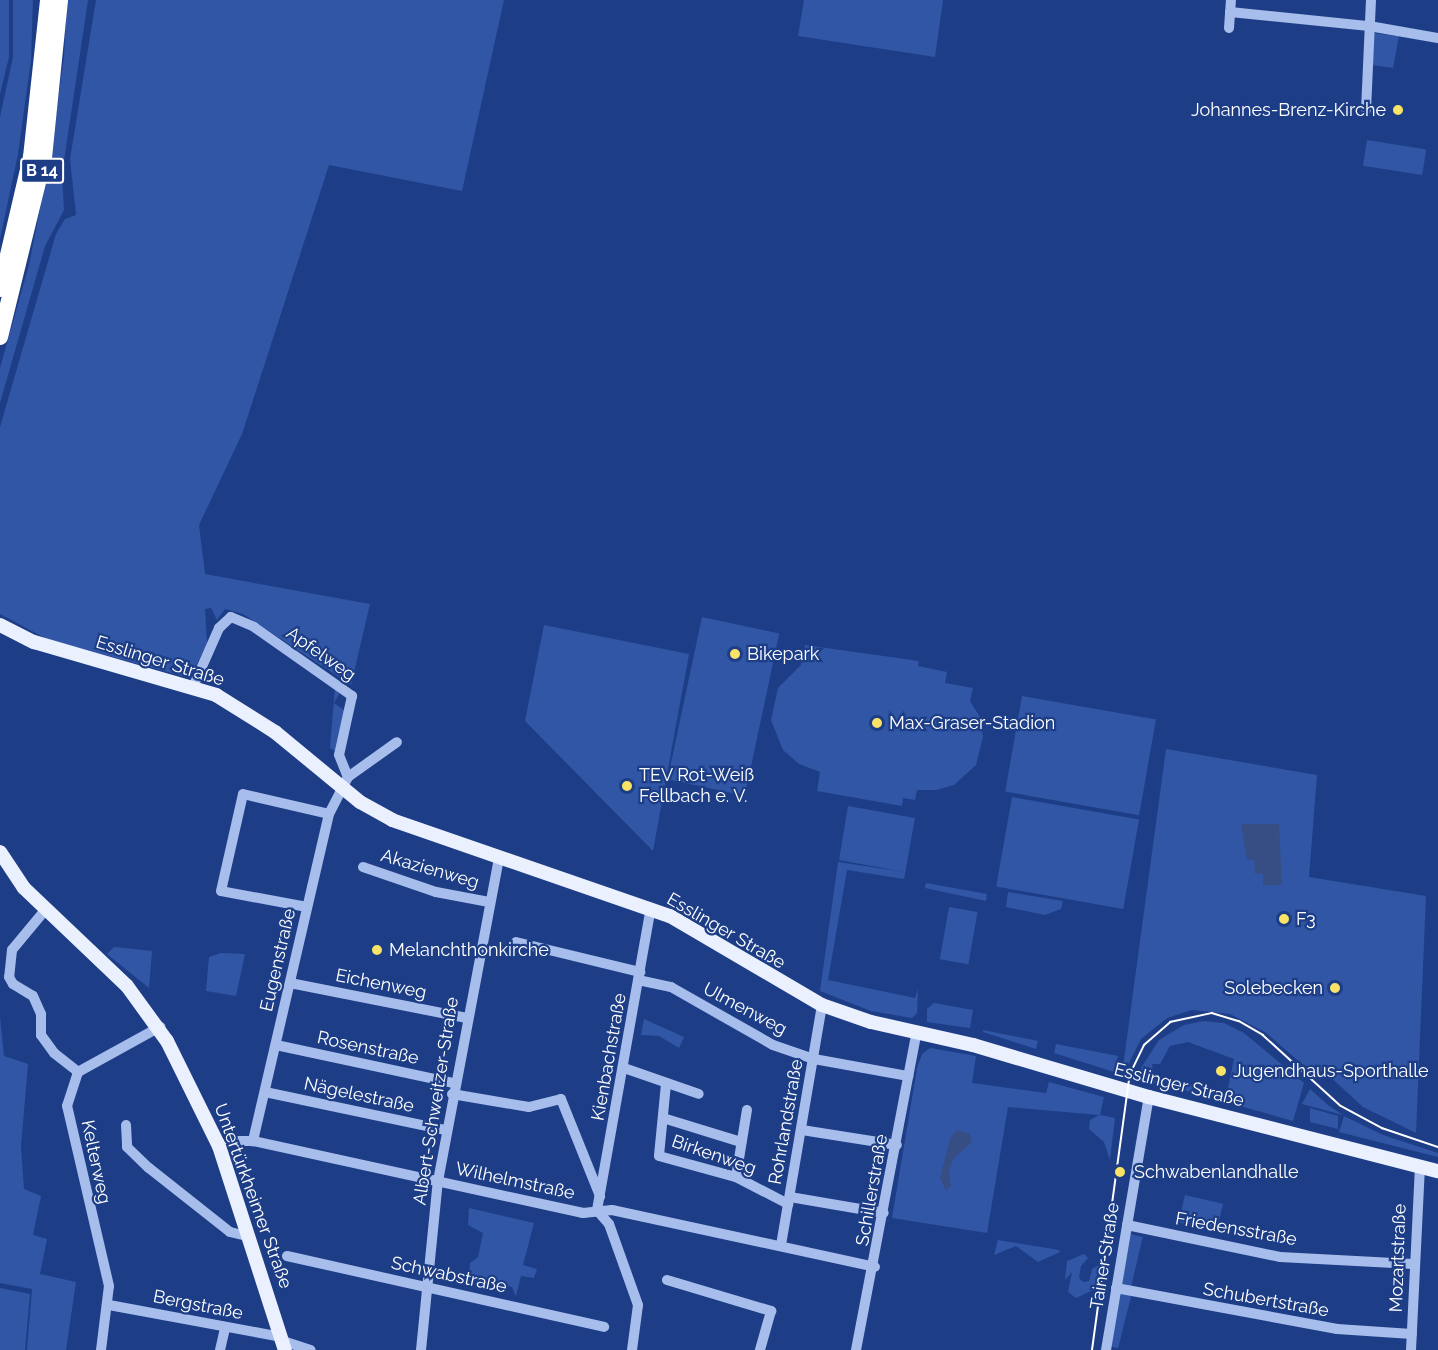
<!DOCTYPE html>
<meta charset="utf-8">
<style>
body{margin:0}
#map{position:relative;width:1438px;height:1350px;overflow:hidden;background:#1d3e87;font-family:Raleway,sans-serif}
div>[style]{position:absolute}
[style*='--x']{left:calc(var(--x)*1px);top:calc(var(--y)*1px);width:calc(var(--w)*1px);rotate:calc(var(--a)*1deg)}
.green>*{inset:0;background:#3156a5;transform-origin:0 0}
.water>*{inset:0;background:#374e85}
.minor>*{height:10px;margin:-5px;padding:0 5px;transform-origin:5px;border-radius:5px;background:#a7bdeb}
.major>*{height:14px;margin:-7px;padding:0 7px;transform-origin:7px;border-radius:7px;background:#ebf0fe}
.highway>*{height:16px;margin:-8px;padding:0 8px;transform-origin:8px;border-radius:8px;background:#fff}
.tram>*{height:1.5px;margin:-0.75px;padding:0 0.75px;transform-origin:0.75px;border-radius:0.75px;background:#fff}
.dots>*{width:16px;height:16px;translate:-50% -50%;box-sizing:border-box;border:3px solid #1d3e87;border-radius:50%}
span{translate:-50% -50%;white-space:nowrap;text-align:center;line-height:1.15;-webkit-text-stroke:4.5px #1d3e87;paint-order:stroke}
.shield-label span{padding:2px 4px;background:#1d3e87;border:2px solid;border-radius:4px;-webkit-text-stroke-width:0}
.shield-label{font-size:16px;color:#fff;font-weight:700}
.poi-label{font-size:18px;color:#fff}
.right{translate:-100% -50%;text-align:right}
.left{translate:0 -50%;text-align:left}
.street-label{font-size:18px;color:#fff}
</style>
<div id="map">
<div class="green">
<i style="clip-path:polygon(0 0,9px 0,9px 57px,0 94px)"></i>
<i style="clip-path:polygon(13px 0,33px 0,31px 60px,18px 154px,0 239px,0 117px,13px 57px)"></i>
<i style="clip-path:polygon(67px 0,88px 0,62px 174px,64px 210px,45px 246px,0 403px,0 368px,29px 265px,50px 159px,64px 56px)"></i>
<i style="clip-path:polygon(96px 0,504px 0,462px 191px,329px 165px,242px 434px,199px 525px,205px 574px,370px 604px,351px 685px,243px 614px,225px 609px,217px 620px,211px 608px,205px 609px,207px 643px,194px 670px,186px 677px,47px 639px,0 614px,0 427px,56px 234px,65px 219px,76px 215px,70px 159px)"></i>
<i style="clip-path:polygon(804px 0,943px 0,935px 57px,798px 36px)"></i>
<i style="clip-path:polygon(1372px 33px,1399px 36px,1393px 68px,1371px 65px)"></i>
<i style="left:1367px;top:140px;width:60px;height:26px;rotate:9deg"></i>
<i style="left:702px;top:617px;width:79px;height:166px;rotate:12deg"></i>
<i style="clip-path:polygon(544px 625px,689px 654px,653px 851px,525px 721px)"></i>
<i style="clip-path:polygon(805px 645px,919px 661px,918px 666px,947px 672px,945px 683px,973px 688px,970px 701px,980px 717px,983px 737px,976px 765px,954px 785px,936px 790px,917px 790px,915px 800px,903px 798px,902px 806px,817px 791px,820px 772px,799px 764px,783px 750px,771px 720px,778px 688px,801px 665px)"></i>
<i style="clip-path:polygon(335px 686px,339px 694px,334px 703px,347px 712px,335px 751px,330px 748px)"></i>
<i style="left:1022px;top:696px;width:136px;height:97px;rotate:10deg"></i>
<i style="clip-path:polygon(1166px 749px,1317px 775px,1309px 877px,1426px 896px,1416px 1133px,1363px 1107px,1326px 1073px,1302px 1064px,1265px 1032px,1230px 1014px,1192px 1010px,1167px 1018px,1141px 1039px,1126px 1069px,1123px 1067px)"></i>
<i style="left:1012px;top:797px;width:129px;height:91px;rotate:10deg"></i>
<i style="clip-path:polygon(848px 806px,915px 818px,904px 879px,847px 870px,828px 980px,915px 998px,918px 989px,917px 1013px,912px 1018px,871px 1011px,820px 991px,838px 862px,905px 872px,839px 860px)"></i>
<i style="clip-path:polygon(926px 883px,987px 894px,986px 901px,925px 888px)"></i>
<i style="clip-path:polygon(1008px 892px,1063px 901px,1061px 909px,1045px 915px,1006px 907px)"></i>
<i style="left:949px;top:907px;width:29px;height:53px;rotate:10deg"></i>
<i style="clip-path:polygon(114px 947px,152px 951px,149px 988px,107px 954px)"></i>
<i style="clip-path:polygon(221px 953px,245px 954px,236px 996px,206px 991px,209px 957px)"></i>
<i style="clip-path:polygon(934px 1003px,973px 1010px,970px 1028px,927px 1022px,927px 1009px)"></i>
<i style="clip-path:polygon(0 1017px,4px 1056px,28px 1064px,21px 1146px,24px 1189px,41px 1196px,33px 1235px,47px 1239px,40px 1274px,76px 1282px,66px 1350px,27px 1350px,32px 1289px,0 1283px)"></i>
<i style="clip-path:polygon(644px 1019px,684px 1037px,679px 1048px,659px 1036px,641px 1035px)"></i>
<i style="clip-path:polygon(1203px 1021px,1224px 1023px,1244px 1033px,1304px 1083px,1293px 1121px,1173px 1087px,1177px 1082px,1227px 1093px,1234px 1059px,1188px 1042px,1170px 1046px,1160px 1064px,1152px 1064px,1156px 1084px,1146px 1080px,1141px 1068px,1159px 1040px,1184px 1025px)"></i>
<i style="clip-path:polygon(983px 1030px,1038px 1041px,1036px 1049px,983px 1032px)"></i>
<i style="clip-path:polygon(1056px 1044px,1118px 1056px,1114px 1072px,1054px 1053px)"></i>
<i style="clip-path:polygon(930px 1048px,976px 1056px,972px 1083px,1046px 1093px,1049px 1082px,1104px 1097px,1100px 1115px,1115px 1118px,1110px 1160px,1104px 1142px,1089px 1129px,1090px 1120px,1099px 1115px,1008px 1107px,987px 1233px,892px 1218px,917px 1068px,922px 1054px)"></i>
<i style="clip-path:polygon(1310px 1089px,1328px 1105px,1343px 1115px,1302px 1104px)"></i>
<i style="clip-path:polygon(1310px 1108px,1338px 1116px,1338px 1129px,1310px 1122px)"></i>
<i style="clip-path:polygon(1344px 1116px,1383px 1135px,1438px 1153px,1438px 1157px,1339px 1132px)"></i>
<i style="left:1185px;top:1195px;width:39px;height:28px;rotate:13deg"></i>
<i style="clip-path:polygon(469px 1208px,534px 1223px,523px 1265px,537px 1269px,534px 1278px,521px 1276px,516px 1296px,512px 1287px,469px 1277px,470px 1263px,478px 1257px,483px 1233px,468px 1225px)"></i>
<i style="left:1130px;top:1234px;width:13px;height:51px;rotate:13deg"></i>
<i style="clip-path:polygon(998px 1240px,1059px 1250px,1060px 1252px,1038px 1262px,1016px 1246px,994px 1255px)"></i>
<i style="clip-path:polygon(1084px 1254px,1088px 1258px,1081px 1266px,1079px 1278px,1083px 1282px,1089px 1281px,1092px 1269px,1099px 1265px,1095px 1289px,1076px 1298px,1068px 1292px,1072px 1272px,1065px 1280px,1067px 1261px)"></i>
<i style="clip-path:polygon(0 1288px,30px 1294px,25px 1350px,0 1350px)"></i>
<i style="left:1120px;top:1291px;width:12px;height:56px;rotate:14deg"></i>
</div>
<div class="water">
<i style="clip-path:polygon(1241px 824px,1279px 824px,1282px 885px,1263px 885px,1263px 874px,1255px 874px,1254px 859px,1247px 860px)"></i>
<i style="clip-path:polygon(957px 1130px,970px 1134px,972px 1142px,953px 1159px,949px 1171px,951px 1186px,946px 1191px,940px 1178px,950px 1139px)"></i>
</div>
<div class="minor">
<i style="--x:1230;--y:12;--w:140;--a:5.8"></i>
<i style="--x:1369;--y:26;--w:70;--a:9.9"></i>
<i style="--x:1229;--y:28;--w:28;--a:-86"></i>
<i style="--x:1366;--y:110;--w:110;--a:-87.4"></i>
<i style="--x:193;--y:687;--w:64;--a:-66.2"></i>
<i style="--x:219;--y:628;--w:16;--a:-43"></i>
<i style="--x:231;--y:617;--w:25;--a:23"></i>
<i style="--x:254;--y:627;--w:120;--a:35.1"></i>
<i style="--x:352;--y:696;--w:60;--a:102.4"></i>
<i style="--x:339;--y:755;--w:24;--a:68"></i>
<i style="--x:348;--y:777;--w:42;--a:117.2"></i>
<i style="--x:329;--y:814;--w:336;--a:103.1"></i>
<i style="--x:348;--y:777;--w:60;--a:-35.5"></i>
<i style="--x:363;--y:867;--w:77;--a:18.9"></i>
<i style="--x:436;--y:892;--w:54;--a:10.7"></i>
<i style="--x:307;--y:907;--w:87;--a:-169.5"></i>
<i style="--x:221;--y:891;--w:99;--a:-77.2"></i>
<i style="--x:243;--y:794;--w:88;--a:13.1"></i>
<i style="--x:46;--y:909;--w:53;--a:129.7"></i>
<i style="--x:12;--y:950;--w:27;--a:96"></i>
<i style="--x:9;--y:977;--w:8;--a:60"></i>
<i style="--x:13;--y:984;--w:23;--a:31"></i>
<i style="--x:33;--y:996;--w:20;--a:66"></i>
<i style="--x:41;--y:1014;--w:21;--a:90"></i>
<i style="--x:41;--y:1035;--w:22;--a:54"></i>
<i style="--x:54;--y:1053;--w:31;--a:38"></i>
<i style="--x:516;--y:942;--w:128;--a:13.6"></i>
<i style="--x:638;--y:980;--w:34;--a:12"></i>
<i style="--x:671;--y:987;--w:117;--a:29.6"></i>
<i style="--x:773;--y:1045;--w:43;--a:18.9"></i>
<i style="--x:814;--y:1059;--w:96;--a:10.3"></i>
<i style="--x:290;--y:983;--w:179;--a:11.2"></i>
<i style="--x:276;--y:1045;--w:182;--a:12.1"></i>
<i style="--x:624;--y:1068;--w:79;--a:19.1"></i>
<i style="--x:666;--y:1084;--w:72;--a:95.6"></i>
<i style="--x:659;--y:1156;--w:80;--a:15.3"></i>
<i style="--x:736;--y:1177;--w:59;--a:27.4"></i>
<i style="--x:265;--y:1092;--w:185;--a:11.9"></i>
<i style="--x:452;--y:1094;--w:78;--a:9.6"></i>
<i style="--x:529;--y:1107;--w:33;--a:-14"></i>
<i style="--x:561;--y:1099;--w:105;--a:68.1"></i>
<i style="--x:663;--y:1118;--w:82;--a:17.1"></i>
<i style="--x:126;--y:1125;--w:22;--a:87"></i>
<i style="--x:127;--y:1147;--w:30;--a:44"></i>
<i style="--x:149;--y:1168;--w:103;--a:38.3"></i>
<i style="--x:230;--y:1232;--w:18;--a:13"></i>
<i style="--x:802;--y:1130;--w:96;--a:9"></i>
<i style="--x:219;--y:1146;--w:16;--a:-18"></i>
<i style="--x:234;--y:1141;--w:19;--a:0"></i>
<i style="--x:253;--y:1141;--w:338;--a:12.3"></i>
<i style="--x:583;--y:1213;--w:29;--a:-6"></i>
<i style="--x:612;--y:1210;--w:269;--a:12.2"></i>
<i style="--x:736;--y:1177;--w:68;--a:-80.7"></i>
<i style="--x:790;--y:1197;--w:95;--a:9.7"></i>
<i style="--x:1127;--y:1225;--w:156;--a:11.8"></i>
<i style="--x:1280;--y:1257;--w:133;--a:3"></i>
<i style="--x:781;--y:1245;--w:243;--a:-80.3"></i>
<i style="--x:287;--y:1256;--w:325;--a:12.6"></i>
<i style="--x:667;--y:1280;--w:109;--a:16.6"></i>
<i style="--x:771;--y:1311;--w:41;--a:105.8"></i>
<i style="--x:1116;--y:1288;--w:225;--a:10.5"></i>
<i style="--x:1337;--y:1329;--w:75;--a:3.8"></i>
<i style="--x:109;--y:1305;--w:176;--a:10.5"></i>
<i style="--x:283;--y:1341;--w:29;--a:18"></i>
<i style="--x:101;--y:1350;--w:64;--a:-82.9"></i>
<i style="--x:109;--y:1286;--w:185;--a:-103.1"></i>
<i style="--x:67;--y:1106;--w:36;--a:-72"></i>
<i style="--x:78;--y:1072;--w:94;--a:-28.8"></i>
<i style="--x:220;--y:1350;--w:23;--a:-77"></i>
<i style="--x:421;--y:1350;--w:170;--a:-84.3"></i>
<i style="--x:438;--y:1181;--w:328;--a:-79.3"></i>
<i style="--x:632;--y:1350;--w:45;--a:-82.4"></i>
<i style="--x:638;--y:1305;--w:86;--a:-109.7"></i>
<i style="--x:609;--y:1224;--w:18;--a:-131"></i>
<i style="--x:597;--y:1210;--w:307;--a:-79.9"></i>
<i style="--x:856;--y:1350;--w:321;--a:-79.2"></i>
<i style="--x:1106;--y:1350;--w:257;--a:-80.4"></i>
<i style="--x:1411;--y:1350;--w:183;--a:-87.2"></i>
</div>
<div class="major">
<i style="--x:0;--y:625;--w:38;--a:27"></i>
<i style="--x:34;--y:642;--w:190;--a:16.2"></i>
<i style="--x:216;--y:695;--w:70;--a:32.1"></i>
<i style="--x:275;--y:732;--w:110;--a:39.5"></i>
<i style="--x:360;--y:802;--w:37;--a:29"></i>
<i style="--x:392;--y:820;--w:294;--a:19.1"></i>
<i style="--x:670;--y:916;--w:176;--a:30.4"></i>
<i style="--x:822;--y:1005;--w:52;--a:19.1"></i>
<i style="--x:871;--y:1022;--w:105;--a:12.7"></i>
<i style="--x:973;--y:1045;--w:184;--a:16.5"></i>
<i style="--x:1149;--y:1097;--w:298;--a:14.4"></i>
<i style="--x:0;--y:852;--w:43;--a:56.3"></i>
<i style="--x:24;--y:888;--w:142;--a:43.6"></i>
<i style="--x:127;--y:986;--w:68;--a:54"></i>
<i style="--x:167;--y:1041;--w:117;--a:63.7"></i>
<i style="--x:219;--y:1146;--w:214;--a:72.1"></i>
</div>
<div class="highway">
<i style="--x:0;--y:289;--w:136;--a:-76.8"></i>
<i style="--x:31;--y:157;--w:158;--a:-83.8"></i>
<i style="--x:0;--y:337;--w:184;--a:-76.2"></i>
<i style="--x:44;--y:158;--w:159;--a:-84.2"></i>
</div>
<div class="tram">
<i style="--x:1092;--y:1350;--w:279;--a:-82.2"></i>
<i style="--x:1130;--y:1074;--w:32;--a:-64"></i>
<i style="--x:1144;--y:1045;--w:35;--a:-41"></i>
<i style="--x:1170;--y:1022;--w:43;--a:-12.1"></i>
<i style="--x:1212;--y:1013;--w:28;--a:17"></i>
<i style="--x:1239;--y:1021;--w:28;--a:30"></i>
<i style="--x:1263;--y:1035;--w:105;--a:42.3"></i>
<i style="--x:1341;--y:1106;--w:47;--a:28.2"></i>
<i style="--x:1382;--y:1128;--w:59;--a:18.7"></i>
</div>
<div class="dots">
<i style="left:1398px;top:110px;background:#fae365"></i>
<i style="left:735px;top:654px;background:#fae365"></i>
<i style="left:877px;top:723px;background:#fae365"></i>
<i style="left:627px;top:786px;background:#fae365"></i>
<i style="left:1284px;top:919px;background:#fae365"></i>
<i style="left:377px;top:950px;background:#fae365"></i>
<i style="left:1335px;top:988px;background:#fae365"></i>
<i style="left:1221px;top:1071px;background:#fae365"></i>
<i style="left:1120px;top:1172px;background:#fae365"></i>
</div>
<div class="shield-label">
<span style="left:42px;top:171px">B 14</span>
</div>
<div class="poi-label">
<span class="right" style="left:1386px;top:110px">Johannes-Brenz-Kirche</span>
<span class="left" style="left:747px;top:654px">Bikepark</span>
<span class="left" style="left:889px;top:723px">Max-Graser-Stadion</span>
<span class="left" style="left:639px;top:786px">TEV Rot-Weiß<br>Fellbach e. V.</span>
<span class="left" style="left:1296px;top:919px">F3</span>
<span class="left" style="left:389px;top:950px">Melanchthonkirche</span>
<span class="right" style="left:1323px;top:988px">Solebecken</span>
<span class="left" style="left:1233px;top:1071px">Jugendhaus-Sporthalle</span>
<span class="left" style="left:1134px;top:1172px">Schwabenlandhalle</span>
</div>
<div class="street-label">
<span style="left:321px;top:654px;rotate:35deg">Apfelweg</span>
<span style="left:160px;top:661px;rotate:17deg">Esslinger Straße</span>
<span style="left:430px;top:869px;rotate:16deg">Akazienweg</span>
<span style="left:726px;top:931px;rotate:30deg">Esslinger Straße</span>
<span style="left:278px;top:960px;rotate:-77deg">Eugenstraße</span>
<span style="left:381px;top:984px;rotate:11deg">Eichenweg</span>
<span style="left:745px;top:1009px;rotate:28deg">Ulmenweg</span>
<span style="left:368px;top:1048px;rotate:12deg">Rosenstraße</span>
<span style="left:609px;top:1057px;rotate:-80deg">Kienbachstraße</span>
<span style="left:1179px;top:1085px;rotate:14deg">Esslinger Straße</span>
<span style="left:359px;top:1095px;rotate:12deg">Nägelestraße</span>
<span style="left:436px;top:1101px;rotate:-81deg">Albert-Schweitzer-Straße</span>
<span style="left:786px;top:1122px;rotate:-80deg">Rohrlandstraße</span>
<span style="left:714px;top:1155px;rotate:19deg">Birkenweg</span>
<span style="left:96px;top:1162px;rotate:78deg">Kelterweg</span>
<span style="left:515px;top:1181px;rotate:12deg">Wilhelmstraße</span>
<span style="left:872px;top:1190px;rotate:-80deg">Schillerstraße</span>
<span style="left:253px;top:1196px;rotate:70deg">Untertürkheimer Straße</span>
<span style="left:1236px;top:1229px;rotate:10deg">Friedensstraße</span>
<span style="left:1105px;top:1256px;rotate:-81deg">Tainer Straße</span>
<span style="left:1398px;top:1258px;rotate:-88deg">Mozartstraße</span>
<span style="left:449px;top:1275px;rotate:12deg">Schwabstraße</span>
<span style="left:1266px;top:1300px;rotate:10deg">Schubertstraße</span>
<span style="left:198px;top:1305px;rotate:11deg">Bergstraße</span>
</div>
</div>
